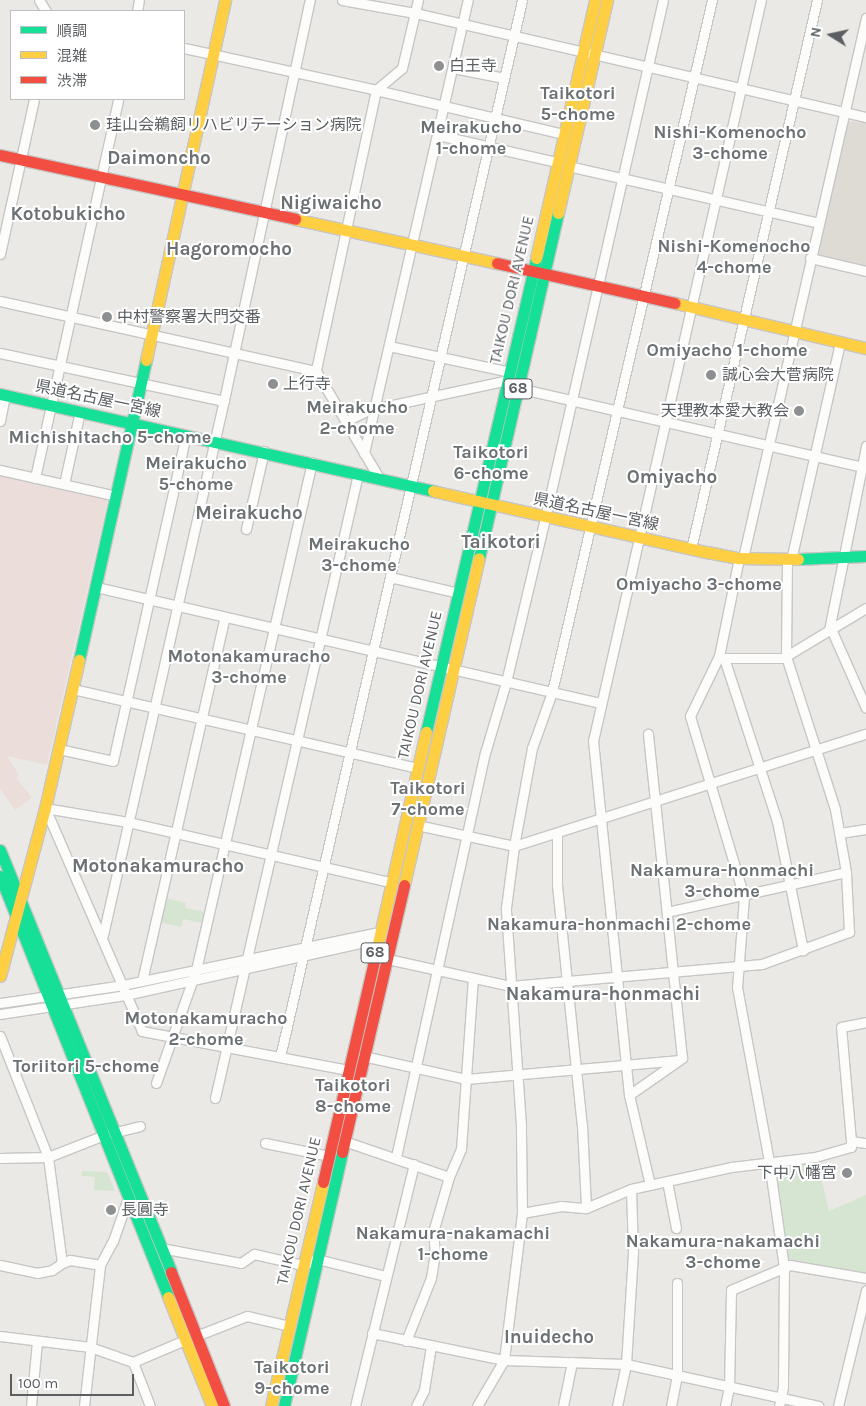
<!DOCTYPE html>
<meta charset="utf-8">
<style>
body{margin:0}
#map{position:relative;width:866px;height:1406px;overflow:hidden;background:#ebe9e5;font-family:Karla,"Noto Sans JP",sans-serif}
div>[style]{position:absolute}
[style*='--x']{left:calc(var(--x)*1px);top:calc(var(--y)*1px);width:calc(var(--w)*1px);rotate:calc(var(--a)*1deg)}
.education>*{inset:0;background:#dedbd5}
.medical>*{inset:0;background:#eaddda}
.green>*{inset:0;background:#d5e5d2}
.roads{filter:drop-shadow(1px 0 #c7c6c6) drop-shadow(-1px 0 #c7c6c6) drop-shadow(0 1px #c7c6c6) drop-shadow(0 -1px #c7c6c6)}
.street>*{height:9px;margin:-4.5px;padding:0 4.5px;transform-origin:4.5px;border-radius:4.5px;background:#fcfcfb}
.fast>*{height:11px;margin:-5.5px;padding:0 5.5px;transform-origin:5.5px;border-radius:5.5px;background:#16e098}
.slow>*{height:11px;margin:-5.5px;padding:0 5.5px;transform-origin:5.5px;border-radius:5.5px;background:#ffcf43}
.jam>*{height:11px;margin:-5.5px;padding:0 5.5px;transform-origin:5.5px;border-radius:5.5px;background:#f24e42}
.dots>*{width:14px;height:14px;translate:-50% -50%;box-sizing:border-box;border:2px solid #fff;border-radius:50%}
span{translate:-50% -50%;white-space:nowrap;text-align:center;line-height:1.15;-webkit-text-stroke:4px #fff;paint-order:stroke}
.shield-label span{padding:1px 4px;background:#fff;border:1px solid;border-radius:4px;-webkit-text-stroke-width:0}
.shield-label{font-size:15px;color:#5b5f62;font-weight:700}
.poi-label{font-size:16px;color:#5b5f62}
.left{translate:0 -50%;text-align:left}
.right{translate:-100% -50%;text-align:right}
.street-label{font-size:16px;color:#5b5f62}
.neighbourhood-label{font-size:18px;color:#6c7174;font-weight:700}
.quarter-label{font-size:19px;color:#6c7174;font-weight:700}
.legend{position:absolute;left:10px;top:10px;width:175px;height:90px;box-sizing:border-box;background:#fff;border:1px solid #bdbfc0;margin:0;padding:6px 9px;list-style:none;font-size:15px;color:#5b5f62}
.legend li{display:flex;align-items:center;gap:10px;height:25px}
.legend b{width:25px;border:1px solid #bdbfc0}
.north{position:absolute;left:806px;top:10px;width:50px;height:50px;-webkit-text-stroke:4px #fff;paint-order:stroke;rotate:280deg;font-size:14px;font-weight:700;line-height:20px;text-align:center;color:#5b5f62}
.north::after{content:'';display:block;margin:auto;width:18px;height:22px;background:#5b5f62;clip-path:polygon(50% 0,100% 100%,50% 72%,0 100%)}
.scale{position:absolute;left:10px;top:1374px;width:124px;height:22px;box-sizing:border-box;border:2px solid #5b5f62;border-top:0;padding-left:6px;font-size:15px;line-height:18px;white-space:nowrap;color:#5b5f62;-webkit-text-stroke:4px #fff;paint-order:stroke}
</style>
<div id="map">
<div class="education">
<i style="clip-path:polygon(847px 121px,866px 123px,866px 267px,816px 254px)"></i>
</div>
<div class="medical">
<i style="clip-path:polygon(0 475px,108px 499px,47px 765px,7px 756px,19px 775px,16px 778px,32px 798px,15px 810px,0 788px)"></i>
</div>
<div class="green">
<i style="clip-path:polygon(165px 898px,186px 903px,185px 908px,205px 912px,202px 923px,183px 919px,181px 927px,159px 922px)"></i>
<i style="clip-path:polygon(817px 1159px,829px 1211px,866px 1195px,866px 1273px,788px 1260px,774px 1166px)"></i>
<i style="clip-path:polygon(82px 1171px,107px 1172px,115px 1191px,94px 1190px,95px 1177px,82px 1176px)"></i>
</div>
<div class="roads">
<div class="street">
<i style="--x:39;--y:0;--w:13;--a:58"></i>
<i style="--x:342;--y:0;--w:74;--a:10.1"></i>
<i style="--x:415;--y:13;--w:463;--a:13"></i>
<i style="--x:137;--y:11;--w:11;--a:-80"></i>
<i style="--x:184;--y:48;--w:197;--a:12.3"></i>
<i style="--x:376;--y:90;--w:287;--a:102.1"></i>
<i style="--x:316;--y:371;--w:124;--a:59.5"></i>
<i style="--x:453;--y:68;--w:52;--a:11.1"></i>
<i style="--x:376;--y:90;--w:193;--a:13.2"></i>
<i style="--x:376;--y:90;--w:34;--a:-40"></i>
<i style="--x:402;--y:68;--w:70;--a:-76.8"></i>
<i style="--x:438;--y:135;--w:122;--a:12.8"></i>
<i style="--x:568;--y:166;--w:256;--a:12.8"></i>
<i style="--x:0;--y:254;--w:159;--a:-77.6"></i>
<i style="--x:810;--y:258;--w:57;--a:13.1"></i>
<i style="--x:0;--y:301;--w:324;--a:12.5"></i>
<i style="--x:389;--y:346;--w:124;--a:12.1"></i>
<i style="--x:0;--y:353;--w:229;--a:12.1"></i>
<i style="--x:518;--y:388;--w:353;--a:12.9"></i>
<i style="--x:0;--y:421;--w:26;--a:-79"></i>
<i style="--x:346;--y:421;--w:25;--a:-26"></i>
<i style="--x:369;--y:410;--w:142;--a:-12.2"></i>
<i style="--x:364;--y:453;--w:465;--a:-77.1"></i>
<i style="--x:0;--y:470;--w:119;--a:12.6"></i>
<i style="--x:35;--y:478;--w:388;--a:-77.6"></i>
<i style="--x:64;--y:484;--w:75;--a:-77.6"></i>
<i style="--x:246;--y:529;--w:80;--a:-77"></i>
<i style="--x:691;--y:549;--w:563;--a:-77.07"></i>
<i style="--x:739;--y:558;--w:100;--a:101.5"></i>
<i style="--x:719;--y:656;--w:67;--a:115.8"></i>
<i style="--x:690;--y:716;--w:189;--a:73.4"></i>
<i style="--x:744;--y:897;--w:90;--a:94.4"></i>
<i style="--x:737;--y:987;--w:178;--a:79.6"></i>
<i style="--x:769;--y:1162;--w:106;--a:81.9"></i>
<i style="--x:784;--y:1267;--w:120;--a:90.5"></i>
<i style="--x:783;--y:1387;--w:19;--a:102"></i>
<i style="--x:743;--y:558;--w:554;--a:-77.17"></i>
<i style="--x:791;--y:560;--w:223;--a:-77.3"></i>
<i style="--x:390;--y:577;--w:70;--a:13.2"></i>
<i style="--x:96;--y:587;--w:517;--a:12.96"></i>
<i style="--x:831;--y:629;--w:86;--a:66.1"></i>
<i style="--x:829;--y:630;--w:188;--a:-78.6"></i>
<i style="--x:719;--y:656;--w:5;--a:22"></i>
<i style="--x:724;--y:658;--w:171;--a:72"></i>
<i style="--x:777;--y:821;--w:132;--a:78.6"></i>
<i style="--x:724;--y:658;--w:59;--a:0"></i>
<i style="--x:783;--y:658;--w:97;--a:-31.1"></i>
<i style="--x:73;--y:689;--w:354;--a:12.9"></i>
<i style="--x:59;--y:749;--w:55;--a:12.5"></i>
<i style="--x:113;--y:761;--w:334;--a:-77.4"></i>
<i style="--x:417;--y:825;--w:99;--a:12.2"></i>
<i style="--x:514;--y:846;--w:369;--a:-17.7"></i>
<i style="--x:840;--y:833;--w:26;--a:-9"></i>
<i style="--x:557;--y:834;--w:51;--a:90"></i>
<i style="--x:557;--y:885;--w:241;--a:84.1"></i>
<i style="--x:582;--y:1125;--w:83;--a:87.2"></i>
<i style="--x:667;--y:912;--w:183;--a:-12.6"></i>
<i style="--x:103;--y:935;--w:549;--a:-77.26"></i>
<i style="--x:224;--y:400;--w:409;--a:-77.9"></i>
<i style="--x:383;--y:958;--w:130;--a:12.4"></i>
<i style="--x:510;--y:986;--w:253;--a:-5"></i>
<i style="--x:762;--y:964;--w:93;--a:-20.2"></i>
<i style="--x:849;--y:932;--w:60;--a:-92.9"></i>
<i style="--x:846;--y:872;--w:64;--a:-99.9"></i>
<i style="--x:835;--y:809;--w:161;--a:-107.8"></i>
<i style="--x:786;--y:656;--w:96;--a:-89.4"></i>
<i style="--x:142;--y:981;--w:373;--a:-77.2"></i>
<i style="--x:0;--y:1003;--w:124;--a:-8.3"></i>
<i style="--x:123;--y:985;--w:262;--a:-11.7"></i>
<i style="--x:0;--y:1014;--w:127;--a:-8.6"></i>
<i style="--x:126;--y:995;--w:258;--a:-12.5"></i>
<i style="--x:0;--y:1036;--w:130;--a:68.4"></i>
<i style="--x:48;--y:1157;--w:107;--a:82.5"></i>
<i style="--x:62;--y:1263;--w:9;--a:-21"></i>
<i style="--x:70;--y:1260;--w:30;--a:9"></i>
<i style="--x:363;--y:1056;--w:106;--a:12.6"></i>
<i style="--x:466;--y:1079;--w:212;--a:-5.1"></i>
<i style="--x:280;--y:1057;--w:1084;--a:-77.1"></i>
<i style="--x:348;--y:1070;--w:210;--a:-169.3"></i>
<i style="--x:142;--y:1031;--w:243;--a:-113.5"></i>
<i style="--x:45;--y:808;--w:84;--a:9.6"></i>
<i style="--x:128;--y:822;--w:270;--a:12.9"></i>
<i style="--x:156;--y:1083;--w:120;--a:-70.5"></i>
<i style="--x:196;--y:970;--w:521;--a:-77.14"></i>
<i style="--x:629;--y:1095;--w:65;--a:-34.9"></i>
<i style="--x:682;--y:1058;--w:326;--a:-96"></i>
<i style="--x:215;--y:1098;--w:640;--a:-77.09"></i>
<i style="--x:344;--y:1141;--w:111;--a:18.9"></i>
<i style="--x:851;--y:1141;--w:114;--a:-95"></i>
<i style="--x:841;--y:1027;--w:25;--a:-11"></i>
<i style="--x:265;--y:1143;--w:65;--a:11.5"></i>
<i style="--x:396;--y:1157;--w:414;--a:-77.6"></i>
<i style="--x:485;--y:753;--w:74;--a:-73.5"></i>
<i style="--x:506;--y:682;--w:169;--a:-76.6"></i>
<i style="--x:545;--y:518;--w:531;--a:-77.17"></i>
<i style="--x:0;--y:1158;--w:48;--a:-1.2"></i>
<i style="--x:48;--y:1157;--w:60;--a:-21.4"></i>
<i style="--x:104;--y:1135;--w:37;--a:-14"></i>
<i style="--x:667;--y:1181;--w:48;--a:79.2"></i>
<i style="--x:650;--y:1185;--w:92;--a:-103.1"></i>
<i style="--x:629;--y:1095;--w:356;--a:-95.8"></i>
<i style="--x:593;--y:741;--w:760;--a:-77.23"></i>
<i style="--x:522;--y:1213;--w:40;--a:-10"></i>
<i style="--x:561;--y:1206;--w:25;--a:5"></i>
<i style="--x:586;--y:1208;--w:49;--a:-22.9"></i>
<i style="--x:631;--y:1189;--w:102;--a:-12.4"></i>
<i style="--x:731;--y:1167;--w:85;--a:-6.8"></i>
<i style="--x:815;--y:1157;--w:37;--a:-16"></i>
<i style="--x:851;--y:1147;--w:6;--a:-90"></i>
<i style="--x:851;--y:1141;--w:15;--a:8"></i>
<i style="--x:161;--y:1248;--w:81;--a:10.6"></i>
<i style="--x:241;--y:1263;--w:16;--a:-35"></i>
<i style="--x:254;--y:1254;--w:50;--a:12.7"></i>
<i style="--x:303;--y:1265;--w:15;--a:-23"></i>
<i style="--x:317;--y:1259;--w:70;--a:14"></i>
<i style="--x:0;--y:1265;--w:38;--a:12"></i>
<i style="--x:37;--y:1273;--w:15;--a:-11"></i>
<i style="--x:52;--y:1270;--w:12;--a:-35"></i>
<i style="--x:372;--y:1333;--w:135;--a:11.6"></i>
<i style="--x:504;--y:1360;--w:122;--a:1.9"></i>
<i style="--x:626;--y:1364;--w:197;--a:12.3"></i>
<i style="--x:0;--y:1336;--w:91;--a:7"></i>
<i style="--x:90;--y:1347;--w:46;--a:19.2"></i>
<i style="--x:133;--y:1362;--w:56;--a:-22.9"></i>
<i style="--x:196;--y:1336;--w:55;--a:-21.4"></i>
<i style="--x:247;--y:1316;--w:43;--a:13.4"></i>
<i style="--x:406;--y:1341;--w:68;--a:-68.4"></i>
<i style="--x:431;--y:1278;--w:24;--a:-81"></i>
<i style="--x:435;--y:1254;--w:22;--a:-95"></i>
<i style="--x:433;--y:1232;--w:57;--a:-73.8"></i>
<i style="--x:449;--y:1177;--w:30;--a:-67"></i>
<i style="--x:461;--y:1149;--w:170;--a:-86"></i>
<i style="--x:133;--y:1362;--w:47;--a:68.9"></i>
<i style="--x:31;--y:1406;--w:65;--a:-84.7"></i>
<i style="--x:84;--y:1406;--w:142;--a:-83.5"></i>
<i style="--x:100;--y:1265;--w:27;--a:-62"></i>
<i style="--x:113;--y:1241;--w:46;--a:-70.8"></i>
<i style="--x:355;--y:1406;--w:249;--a:-76.3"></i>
<i style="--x:416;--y:1406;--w:18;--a:-63"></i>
<i style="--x:424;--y:1390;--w:45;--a:-81"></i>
<i style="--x:477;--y:1406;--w:53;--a:-59.6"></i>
<i style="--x:504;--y:1360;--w:148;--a:-83"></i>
<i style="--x:522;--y:1213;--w:88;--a:-90.7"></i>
<i style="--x:521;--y:1125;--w:218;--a:-94"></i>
<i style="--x:506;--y:908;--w:63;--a:-82.6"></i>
<i style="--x:514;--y:846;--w:100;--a:-79.6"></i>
<i style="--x:532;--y:748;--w:59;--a:-70.3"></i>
<i style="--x:552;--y:692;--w:710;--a:-76.98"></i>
<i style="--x:563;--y:1406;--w:45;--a:-78.4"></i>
<i style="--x:617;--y:1406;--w:43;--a:-77.9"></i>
<i style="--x:626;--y:1364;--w:112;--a:-86.4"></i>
<i style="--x:633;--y:1252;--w:63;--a:-91.8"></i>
<i style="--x:671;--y:1406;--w:32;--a:-79"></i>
<i style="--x:677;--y:1375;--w:92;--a:-90"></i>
<i style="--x:725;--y:1406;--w:19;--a:-78"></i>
<i style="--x:729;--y:1387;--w:97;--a:-88.8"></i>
<i style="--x:731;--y:1290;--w:64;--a:-23"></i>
<i style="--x:790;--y:1265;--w:77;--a:9.7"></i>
<i style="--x:838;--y:1406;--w:119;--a:-76.4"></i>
</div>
<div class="fast">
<i style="--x:0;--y:394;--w:444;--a:12.6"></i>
<i style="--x:479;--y:558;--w:354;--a:-77.1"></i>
<i style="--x:798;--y:559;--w:68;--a:-2.5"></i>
<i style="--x:79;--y:660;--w:307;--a:-77.4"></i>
<i style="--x:426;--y:732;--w:487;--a:-76.9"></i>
<i style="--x:0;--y:850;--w:455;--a:67.9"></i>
<i style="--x:0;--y:876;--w:453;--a:68.2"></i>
<i style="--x:284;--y:1406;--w:261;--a:-77.1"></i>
</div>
<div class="slow">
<i style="--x:558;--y:213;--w:219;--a:-77"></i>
<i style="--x:295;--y:219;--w:207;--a:12.3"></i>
<i style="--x:536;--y:258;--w:265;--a:-77.1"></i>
<i style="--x:675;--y:303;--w:196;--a:13.3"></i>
<i style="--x:146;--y:360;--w:369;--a:-77.6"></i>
<i style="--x:433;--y:491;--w:281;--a:12.6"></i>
<i style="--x:707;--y:552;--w:33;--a:11"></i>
<i style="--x:739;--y:558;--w:59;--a:1"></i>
<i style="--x:404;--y:885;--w:335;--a:-77.1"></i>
<i style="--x:374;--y:961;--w:235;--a:-77.2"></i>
<i style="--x:0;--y:976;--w:174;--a:-75"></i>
<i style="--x:45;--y:808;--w:152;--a:-77.1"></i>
<i style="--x:168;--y:1297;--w:118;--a:68"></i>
<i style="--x:271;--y:1406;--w:230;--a:-76.9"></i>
</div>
<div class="jam">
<i style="--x:0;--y:155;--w:302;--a:12.2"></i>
<i style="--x:497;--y:263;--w:182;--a:12.7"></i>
<i style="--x:342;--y:1152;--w:274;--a:-76.9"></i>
<i style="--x:323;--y:1182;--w:227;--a:-77"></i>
<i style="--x:171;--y:1272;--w:144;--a:68.4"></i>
</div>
</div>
<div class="dots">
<i style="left:439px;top:66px;background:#8d8f90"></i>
<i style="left:95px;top:125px;background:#8d8f90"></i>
<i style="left:107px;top:317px;background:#8d8f90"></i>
<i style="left:711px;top:375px;background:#8d8f90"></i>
<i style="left:273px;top:384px;background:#8d8f90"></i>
<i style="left:799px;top:411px;background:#8d8f90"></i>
<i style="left:847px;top:1173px;background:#8d8f90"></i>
<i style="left:111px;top:1210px;background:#8d8f90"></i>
</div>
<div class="shield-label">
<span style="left:518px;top:389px">68</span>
<span style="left:375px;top:953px">68</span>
</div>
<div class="poi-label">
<span class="left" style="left:449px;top:66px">白王寺</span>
<span class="left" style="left:106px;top:125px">珪山会鵜飼リハビリテーション病院</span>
<span class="left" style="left:117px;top:317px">中村警察署大門交番</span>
<span class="left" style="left:722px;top:375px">誠心会大菅病院</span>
<span class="left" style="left:283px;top:384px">上行寺</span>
<span class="right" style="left:789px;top:411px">天理教本愛大教会</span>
<span class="right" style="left:837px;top:1173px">下中八幡宮</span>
<span class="left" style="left:121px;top:1210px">長圓寺</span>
</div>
<div class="street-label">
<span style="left:512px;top:290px;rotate:-77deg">TAIKOU DORI AVENUE</span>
<span style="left:98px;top:399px;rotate:12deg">県道名古屋一宮線</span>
<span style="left:596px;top:512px;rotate:12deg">県道名古屋一宮線</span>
<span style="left:420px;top:685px;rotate:-77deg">TAIKOU DORI AVENUE</span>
<span style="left:299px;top:1211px;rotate:-77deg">TAIKOU DORI AVENUE</span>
</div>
<div class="neighbourhood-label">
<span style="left:578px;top:104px">Taikotori<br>5-chome</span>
<span style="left:471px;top:138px">Meirakucho<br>1-chome</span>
<span style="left:730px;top:143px">Nishi-Komenocho<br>3-chome</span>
<span style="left:734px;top:257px">Nishi-Komenocho<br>4-chome</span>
<span style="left:727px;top:350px">Omiyacho 1-chome</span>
<span style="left:357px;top:418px">Meirakucho<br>2-chome</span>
<span style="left:110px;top:437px">Michishitacho 5-chome</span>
<span style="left:491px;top:463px">Taikotori<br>6-chome</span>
<span style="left:196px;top:474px">Meirakucho<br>5-chome</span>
<span style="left:359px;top:555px">Meirakucho<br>3-chome</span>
<span style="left:699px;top:584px">Omiyacho 3-chome</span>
<span style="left:249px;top:667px">Motonakamuracho<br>3-chome</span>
<span style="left:428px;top:799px">Taikotori<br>7-chome</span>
<span style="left:722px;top:881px">Nakamura-honmachi<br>3-chome</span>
<span style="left:619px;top:924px">Nakamura-honmachi 2-chome</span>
<span style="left:206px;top:1029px">Motonakamuracho<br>2-chome</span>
<span style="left:86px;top:1066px">Toriitori 5-chome</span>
<span style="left:353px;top:1096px">Taikotori<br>8-chome</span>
<span style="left:453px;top:1244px">Nakamura-nakamachi<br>1-chome</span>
<span style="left:723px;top:1252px">Nakamura-nakamachi<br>3-chome</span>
<span style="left:292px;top:1378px">Taikotori<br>9-chome</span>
</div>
<div class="quarter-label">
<span style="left:159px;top:159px">Daimoncho</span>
<span style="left:331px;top:204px">Nigiwaicho</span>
<span style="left:68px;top:215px">Kotobukicho</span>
<span style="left:229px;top:250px">Hagoromocho</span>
<span style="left:672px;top:478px">Omiyacho</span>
<span style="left:249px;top:514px">Meirakucho</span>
<span style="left:501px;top:543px">Taikotori</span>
<span style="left:158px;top:867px">Motonakamuracho</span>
<span style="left:603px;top:995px">Nakamura-honmachi</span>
<span style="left:549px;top:1338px">Inuidecho</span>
</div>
<ul class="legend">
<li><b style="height:6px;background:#16e098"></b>順調</li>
<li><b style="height:6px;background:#ffcf43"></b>混雑</li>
<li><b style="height:6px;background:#f24e42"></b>渋滞</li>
</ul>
<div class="north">N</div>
<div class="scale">100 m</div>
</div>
